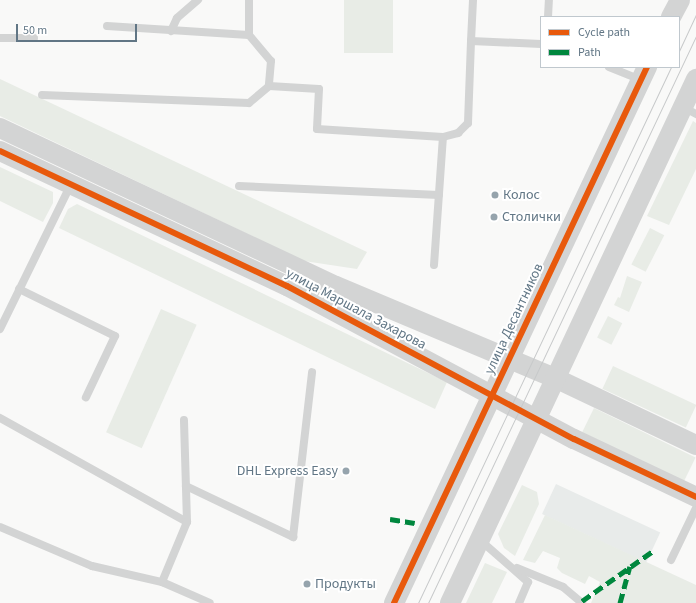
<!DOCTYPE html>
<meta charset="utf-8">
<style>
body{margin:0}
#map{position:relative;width:696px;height:603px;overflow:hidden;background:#f9f9f8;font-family:"Source Sans 3",sans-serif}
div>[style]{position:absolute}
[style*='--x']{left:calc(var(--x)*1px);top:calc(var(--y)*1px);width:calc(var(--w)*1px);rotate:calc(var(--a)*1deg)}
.built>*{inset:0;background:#e8ebea;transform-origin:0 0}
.green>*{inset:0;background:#e8ece6;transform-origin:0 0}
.service>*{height:8px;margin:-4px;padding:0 4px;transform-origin:4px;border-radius:4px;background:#d3d4d4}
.tertiary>*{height:20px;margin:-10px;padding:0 10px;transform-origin:10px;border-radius:10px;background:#d3d4d4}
.tram>*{height:1px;margin:-0.5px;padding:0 0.5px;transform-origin:0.5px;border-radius:0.5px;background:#c7c9ca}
.quiet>*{height:5px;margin-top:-2.5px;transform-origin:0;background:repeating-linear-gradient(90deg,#00873e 0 10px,transparent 0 15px)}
.cycleway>*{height:6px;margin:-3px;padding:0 3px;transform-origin:3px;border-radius:3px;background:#e8590c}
.dots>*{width:11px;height:11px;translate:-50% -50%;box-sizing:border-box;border:2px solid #fff;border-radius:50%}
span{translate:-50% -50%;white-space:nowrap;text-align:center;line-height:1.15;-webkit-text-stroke:4px #fff;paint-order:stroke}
.poi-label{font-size:14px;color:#617685}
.left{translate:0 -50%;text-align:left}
.right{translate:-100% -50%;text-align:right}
.street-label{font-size:14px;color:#617685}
.legend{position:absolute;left:540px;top:16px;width:140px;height:52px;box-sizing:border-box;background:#fff;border:1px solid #c0c8ce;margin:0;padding:5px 7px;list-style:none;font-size:12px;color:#617685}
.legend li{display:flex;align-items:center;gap:8px;height:20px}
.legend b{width:20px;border:1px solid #c0c8ce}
.scale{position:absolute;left:16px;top:24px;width:121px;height:18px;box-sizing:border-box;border:2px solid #617685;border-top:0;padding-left:5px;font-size:12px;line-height:14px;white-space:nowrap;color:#617685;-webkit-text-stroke:3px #fff;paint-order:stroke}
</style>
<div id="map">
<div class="built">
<i style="left:556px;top:484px;width:115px;height:33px;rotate:25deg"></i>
</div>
<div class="green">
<i style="left:344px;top:0;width:49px;height:53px"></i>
<i style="clip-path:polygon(0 79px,367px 252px,357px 269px,304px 261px,0 116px)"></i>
<i style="clip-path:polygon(693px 121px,696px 123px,696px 169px,669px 225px,647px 216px)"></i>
<i style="clip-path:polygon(0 167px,53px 192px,53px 203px,43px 222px,0 201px)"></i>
<i style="clip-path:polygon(77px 204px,447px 382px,435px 409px,59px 228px,68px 209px)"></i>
<i style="left:650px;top:228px;width:16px;height:41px;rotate:27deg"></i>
<i style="clip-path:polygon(627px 276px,642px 282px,629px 312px,614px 305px,618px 297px,620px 298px)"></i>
<i style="left:161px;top:309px;width:39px;height:135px;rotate:24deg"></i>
<i style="left:608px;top:316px;width:16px;height:24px;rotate:27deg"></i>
<i style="left:613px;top:366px;width:92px;height:25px;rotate:25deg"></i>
<i style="left:594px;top:408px;width:113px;height:27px;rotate:26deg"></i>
<i style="clip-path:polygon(522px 485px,537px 492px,539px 504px,515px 556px,504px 548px,498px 534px)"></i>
<i style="clip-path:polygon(545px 515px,696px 585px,696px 603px,591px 603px,600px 582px,589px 576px,585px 584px,562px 573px,557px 568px,560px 558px,543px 551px,535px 563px,523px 560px)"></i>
<i style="clip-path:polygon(485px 563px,507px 572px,492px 603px,466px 603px)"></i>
</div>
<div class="service">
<i style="--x:249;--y:0;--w:35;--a:90"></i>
<i style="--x:249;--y:35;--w:34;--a:50"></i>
<i style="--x:271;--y:61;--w:25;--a:95"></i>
<i style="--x:269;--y:86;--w:50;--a:3.4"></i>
<i style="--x:319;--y:89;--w:40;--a:92.9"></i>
<i style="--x:317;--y:129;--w:126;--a:3.6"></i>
<i style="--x:443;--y:137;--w:16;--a:-15"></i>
<i style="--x:458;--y:133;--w:14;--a:-45"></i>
<i style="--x:468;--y:123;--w:82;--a:-87.9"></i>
<i style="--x:471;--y:41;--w:70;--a:2.5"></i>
<i style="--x:548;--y:17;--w:17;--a:-87"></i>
<i style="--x:107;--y:26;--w:142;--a:3.6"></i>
<i style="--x:171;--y:31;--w:14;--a:-65"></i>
<i style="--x:177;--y:18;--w:28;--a:-41"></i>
<i style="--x:0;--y:38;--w:34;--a:0"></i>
<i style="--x:471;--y:41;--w:41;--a:-87.2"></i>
<i style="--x:609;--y:67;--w:35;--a:22"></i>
<i style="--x:42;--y:95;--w:207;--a:2.2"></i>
<i style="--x:249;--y:103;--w:26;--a:-40"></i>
<i style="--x:683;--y:107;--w:15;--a:28"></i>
<i style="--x:239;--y:186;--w:200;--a:2.6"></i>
<i style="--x:434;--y:265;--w:128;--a:-86"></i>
<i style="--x:19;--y:289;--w:107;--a:26.1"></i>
<i style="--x:115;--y:336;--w:68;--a:115.4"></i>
<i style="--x:0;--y:329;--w:161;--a:-63.9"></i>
<i style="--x:0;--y:418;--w:214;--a:29.1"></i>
<i style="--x:187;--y:522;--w:102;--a:-91.7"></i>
<i style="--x:186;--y:486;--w:119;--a:25.5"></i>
<i style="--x:293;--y:537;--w:166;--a:-83.4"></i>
<i style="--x:0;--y:527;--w:100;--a:23"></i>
<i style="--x:92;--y:566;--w:72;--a:12.9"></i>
<i style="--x:162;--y:582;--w:52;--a:23.6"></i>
<i style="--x:480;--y:540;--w:64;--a:41.2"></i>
<i style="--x:528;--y:582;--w:23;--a:113"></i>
<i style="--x:671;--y:560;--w:58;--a:-64.3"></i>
<i style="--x:517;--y:568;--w:50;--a:22.4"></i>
<i style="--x:563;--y:587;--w:25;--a:40"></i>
<i style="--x:162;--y:582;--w:65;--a:-67.4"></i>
</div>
<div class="tertiary">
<i style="--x:671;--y:17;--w:19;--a:-62"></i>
<i style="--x:0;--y:128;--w:371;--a:25.2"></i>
<i style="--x:336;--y:286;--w:238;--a:22.8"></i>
<i style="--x:555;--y:378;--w:156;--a:25.4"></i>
<i style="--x:0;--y:151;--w:317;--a:25.2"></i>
<i style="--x:287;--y:286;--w:325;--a:28.1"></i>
<i style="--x:574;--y:439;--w:135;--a:25.4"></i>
<i style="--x:394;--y:603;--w:593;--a:-64.73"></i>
<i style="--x:450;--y:603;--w:579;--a:-64.85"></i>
</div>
<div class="tram">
<i style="--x:679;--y:51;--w:40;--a:-65"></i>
<i style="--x:418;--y:603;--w:593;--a:-64.73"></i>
<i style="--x:428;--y:603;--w:627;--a:-64.7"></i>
</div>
<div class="quiet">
<i style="--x:390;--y:519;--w:25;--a:9"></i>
<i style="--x:582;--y:601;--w:87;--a:-35.2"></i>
<i style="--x:620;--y:603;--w:38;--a:-75"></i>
</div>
<div class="cycleway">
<i style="--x:0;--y:151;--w:317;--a:25.2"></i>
<i style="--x:287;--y:286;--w:325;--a:28.1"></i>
<i style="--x:574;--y:439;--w:135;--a:25.4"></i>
<i style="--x:394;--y:603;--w:593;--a:-64.73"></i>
</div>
<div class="dots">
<i style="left:495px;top:195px;background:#96a4ad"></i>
<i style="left:494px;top:217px;background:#96a4ad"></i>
<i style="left:346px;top:471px;background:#96a4ad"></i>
<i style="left:307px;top:584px;background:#96a4ad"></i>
</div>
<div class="poi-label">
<span class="left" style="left:503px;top:195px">Колос</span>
<span class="left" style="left:502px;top:217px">Столички</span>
<span class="right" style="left:338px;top:471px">DHL Express Easy</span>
<span class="left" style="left:315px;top:584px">Продукты</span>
</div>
<div class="street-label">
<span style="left:356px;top:309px;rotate:28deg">улица Маршала Захарова</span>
<span style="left:514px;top:319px;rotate:-65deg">улица Десантников</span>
</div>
<ul class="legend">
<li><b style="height:5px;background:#e8590c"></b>Cycle path</li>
<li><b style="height:5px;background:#00873e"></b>Path</li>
</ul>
<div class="scale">50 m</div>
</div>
